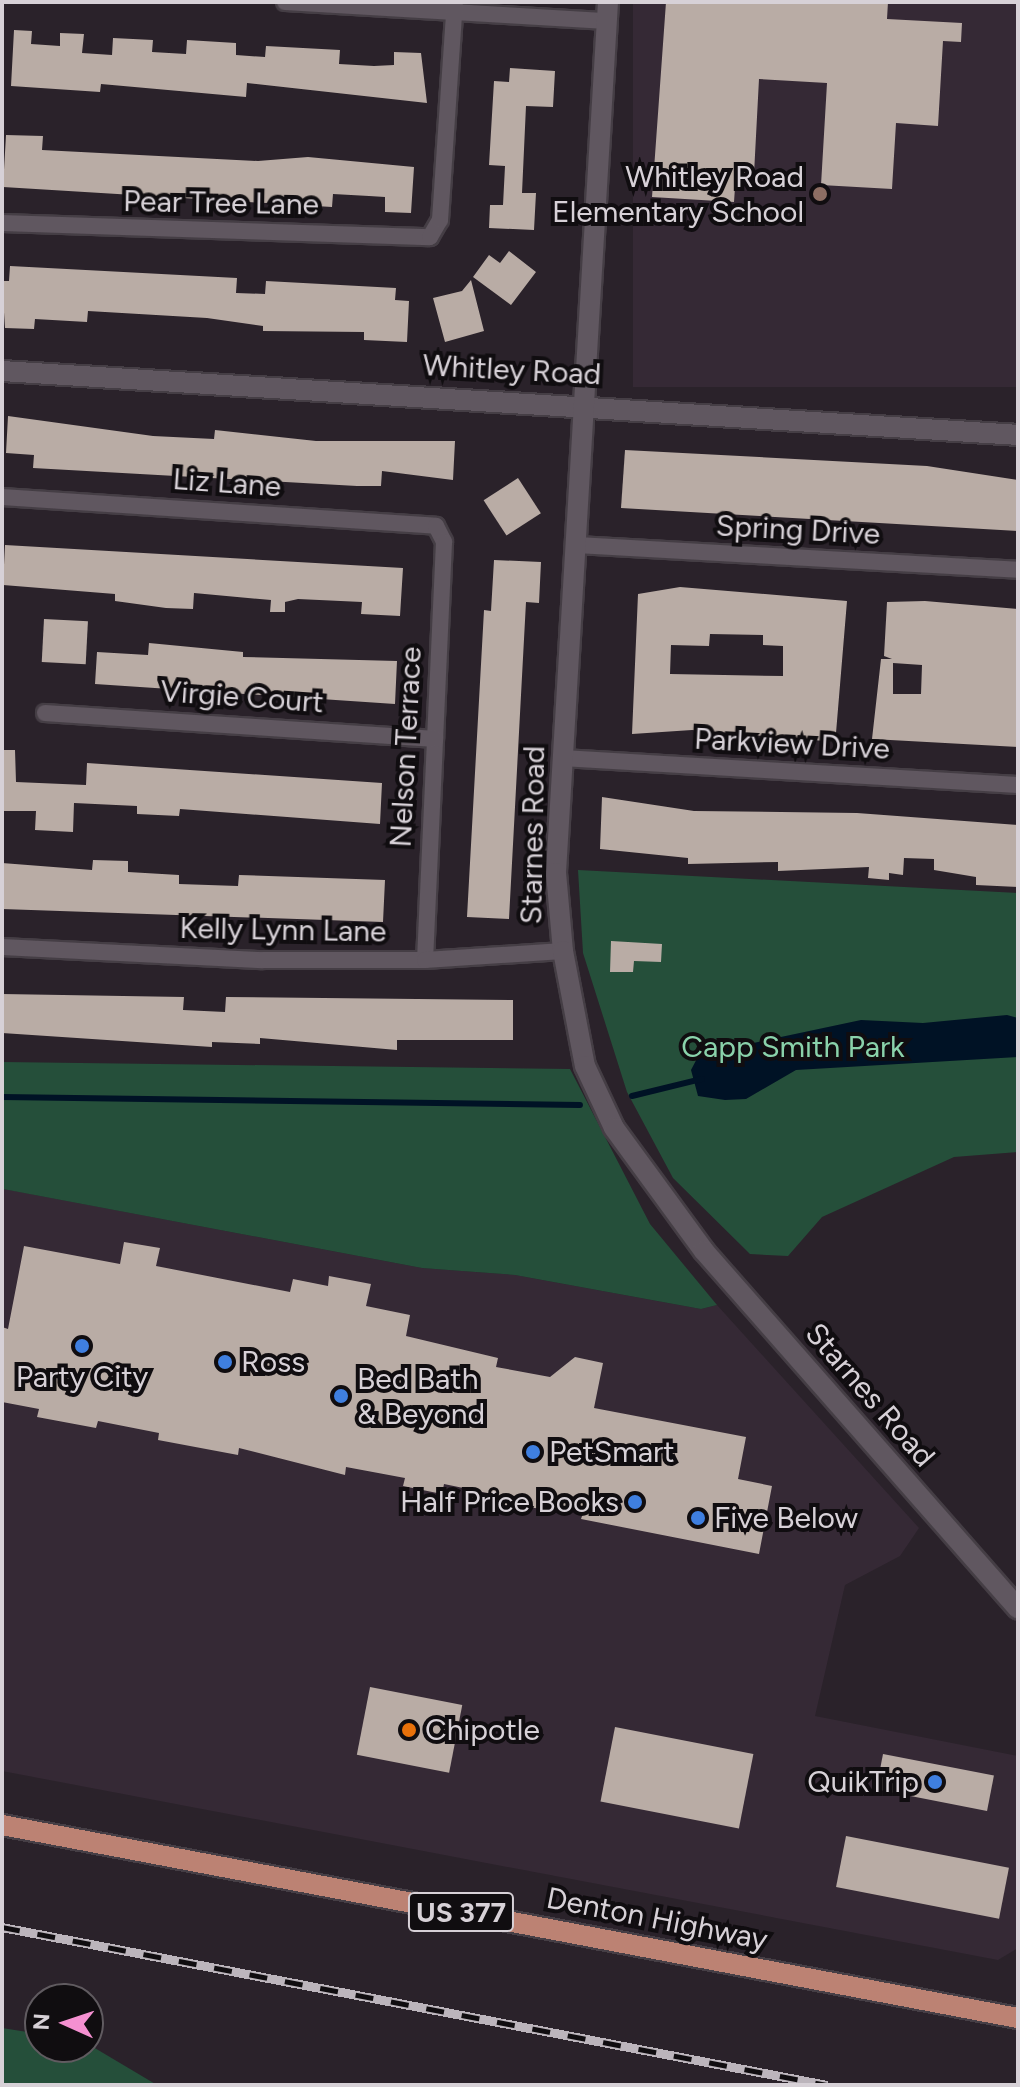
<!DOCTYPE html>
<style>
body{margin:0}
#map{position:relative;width:1020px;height:2087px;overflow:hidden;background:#2a222a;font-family:Figtree,sans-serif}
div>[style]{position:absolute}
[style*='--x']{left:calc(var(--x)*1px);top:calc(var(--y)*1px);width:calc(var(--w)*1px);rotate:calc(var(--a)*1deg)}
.built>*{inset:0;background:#352935;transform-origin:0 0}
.green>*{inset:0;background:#254f3a}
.water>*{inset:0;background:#001225}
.stream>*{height:6px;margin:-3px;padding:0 3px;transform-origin:3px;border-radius:3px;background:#001225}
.building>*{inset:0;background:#b9aca5;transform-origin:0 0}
.roads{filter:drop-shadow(2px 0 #453e45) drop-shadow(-2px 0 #453e45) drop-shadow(0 2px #453e45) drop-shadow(0 -2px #453e45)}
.minor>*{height:16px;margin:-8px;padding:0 8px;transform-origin:8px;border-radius:8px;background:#605760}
.tertiary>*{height:20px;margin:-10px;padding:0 10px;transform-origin:10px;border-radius:10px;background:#605760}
.secondary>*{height:20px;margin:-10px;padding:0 10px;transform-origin:10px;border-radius:10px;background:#605760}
.primary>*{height:20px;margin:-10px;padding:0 10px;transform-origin:10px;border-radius:10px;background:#bc8273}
.rail>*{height:9px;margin-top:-4.5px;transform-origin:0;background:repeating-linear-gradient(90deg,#100d10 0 18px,#bcb5bc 0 36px);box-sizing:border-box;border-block:2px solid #bcb5bc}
.dots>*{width:22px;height:22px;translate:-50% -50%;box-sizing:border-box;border:4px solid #100d10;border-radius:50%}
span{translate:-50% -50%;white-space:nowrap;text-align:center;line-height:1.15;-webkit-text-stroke:8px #100d10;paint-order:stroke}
.shield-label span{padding:2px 6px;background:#100d10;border:2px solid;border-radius:6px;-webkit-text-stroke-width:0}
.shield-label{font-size:28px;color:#d7d1d7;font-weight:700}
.poi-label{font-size:30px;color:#d7d1d7}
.right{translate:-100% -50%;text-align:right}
.left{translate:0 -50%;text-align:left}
.street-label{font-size:30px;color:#d7d1d7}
.park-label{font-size:30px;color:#8ad2ab}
.frame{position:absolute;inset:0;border:4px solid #d7d1d7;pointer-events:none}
.north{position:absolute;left:24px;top:1983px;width:80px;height:80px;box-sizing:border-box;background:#100d10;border:2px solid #605b60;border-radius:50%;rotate:273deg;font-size:22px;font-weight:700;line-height:32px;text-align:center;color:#d7d1d7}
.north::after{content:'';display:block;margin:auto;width:28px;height:36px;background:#f590d1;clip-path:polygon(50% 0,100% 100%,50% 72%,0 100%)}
</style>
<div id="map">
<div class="built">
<i style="left:633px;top:2px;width:385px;height:385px"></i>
<i style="clip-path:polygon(2px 1134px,4px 1189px,422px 1268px,515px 1275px,701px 1309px,717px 1305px,919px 1528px,900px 1556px,845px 1585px,815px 1716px,1018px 1756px,1018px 1948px,998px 1960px,2px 1771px)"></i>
</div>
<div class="green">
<i style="clip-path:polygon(578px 870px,1018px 893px,1018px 1152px,954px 1157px,822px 1217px,788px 1256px,750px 1254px,673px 1178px,627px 1092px,583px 953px)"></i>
<i style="clip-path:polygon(2px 1062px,570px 1069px,650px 1224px,717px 1305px,701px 1309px,515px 1275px,422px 1268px,3px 1189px)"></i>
<i style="clip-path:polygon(2px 2028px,40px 2034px,40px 2047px,88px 2044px,157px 2085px,2px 2085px)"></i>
</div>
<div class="water">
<i style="clip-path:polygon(1007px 1015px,1018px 1018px,1018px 1057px,796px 1070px,746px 1099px,725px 1100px,698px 1096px,691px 1070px,703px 1047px,739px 1046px,861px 1020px,923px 1023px)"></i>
</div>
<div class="stream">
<i style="--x:632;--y:1096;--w:72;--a:-13.7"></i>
<i style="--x:2;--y:1097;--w:578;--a:0.79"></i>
</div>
<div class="building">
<i style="clip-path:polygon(666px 2px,888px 2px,887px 19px,962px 23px,961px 42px,943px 41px,938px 126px,896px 123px,892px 189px,821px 185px,827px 83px,759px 79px,754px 174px,736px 173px,734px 202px,652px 197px)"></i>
<i style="clip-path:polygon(14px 30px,32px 31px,31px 44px,60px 46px,60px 33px,84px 34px,82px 53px,112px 55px,113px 38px,153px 40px,152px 52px,186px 54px,187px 40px,236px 43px,236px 55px,265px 57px,266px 46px,340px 50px,339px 64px,374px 66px,394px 65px,394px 52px,421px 53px,427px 103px,247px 83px,246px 97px,101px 84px,100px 92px,11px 86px)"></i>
<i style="clip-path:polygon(510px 68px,555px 71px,553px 107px,526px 106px,522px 193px,536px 193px,534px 230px,489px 228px,490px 205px,503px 205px,505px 166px,489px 165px,494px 81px,509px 82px)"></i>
<i style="clip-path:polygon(6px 135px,43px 136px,42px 150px,258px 161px,308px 157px,414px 167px,411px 213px,385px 212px,385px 197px,369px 196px,333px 194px,332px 207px,3px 187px)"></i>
<i style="clip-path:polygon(509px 251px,536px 272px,511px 305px,473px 277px,489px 255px,500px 263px)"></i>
<i style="clip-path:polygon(10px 266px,237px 278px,236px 293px,265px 294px,266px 281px,396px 288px,395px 300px,409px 301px,407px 342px,364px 340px,364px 332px,263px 331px,263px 326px,207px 318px,88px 311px,87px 322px,35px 319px,34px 329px,5px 328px,2px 281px,9px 281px)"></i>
<i style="clip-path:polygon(471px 280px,484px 331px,445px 342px,433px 298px,462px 291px)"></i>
<i style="clip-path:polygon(8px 416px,153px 436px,214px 439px,215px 430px,316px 441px,455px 441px,453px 480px,382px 471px,381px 486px,357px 486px,33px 468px,34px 455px,6px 453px)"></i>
<i style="clip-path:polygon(625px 450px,927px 466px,1018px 480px,1018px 531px,621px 508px)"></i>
<i style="left:518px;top:478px;width:42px;height:41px;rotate:57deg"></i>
<i style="clip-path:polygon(5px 545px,403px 568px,400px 616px,361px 614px,362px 602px,298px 599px,285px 602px,285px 612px,270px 612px,271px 600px,194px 593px,193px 609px,166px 608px,115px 601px,115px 594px,3px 585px)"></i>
<i style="clip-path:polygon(494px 560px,541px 562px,539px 603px,526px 602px,509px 919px,467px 917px,484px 610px,491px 611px)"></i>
<i style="clip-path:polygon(evenodd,680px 587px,847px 601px,836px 733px,826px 732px,825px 741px,692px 730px,632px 734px,638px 594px,680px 587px,710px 634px,763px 635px,763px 645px,783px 646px,783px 676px,670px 674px,671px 645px,709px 646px,710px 634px)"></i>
<i style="clip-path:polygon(evenodd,925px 601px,1018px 609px,1018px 747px,872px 739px,881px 659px,892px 659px,884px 656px,887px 602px,925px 601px,893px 663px,922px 665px,921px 694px,893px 694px,893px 663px)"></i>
<i style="left:44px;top:619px;width:44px;height:43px;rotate:3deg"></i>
<i style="clip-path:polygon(149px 643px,243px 652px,243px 657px,397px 661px,395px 704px,95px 684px,97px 652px,148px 655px)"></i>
<i style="clip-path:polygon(2px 750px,15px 750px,16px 782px,86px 785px,87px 763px,382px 783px,380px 824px,180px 809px,179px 816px,137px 814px,137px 806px,74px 803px,73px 832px,35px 830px,36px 811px,2px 811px)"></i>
<i style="clip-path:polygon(602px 797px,694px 811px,857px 813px,1018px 825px,1018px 887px,976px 885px,976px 877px,934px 870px,934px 859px,904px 858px,903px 875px,889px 873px,889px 880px,868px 878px,869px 867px,778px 871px,778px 862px,688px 864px,688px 858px,600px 849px)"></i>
<i style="clip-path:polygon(93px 860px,128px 861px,128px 872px,179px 875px,179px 884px,238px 886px,239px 875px,385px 880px,383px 922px,2px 909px,2px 863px,92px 870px)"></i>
<i style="clip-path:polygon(611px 941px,662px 944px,661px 962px,634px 961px,633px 972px,610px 972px)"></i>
<i style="clip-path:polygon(2px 994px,184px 997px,183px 1010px,225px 1012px,226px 997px,513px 1000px,513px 1040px,397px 1040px,397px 1050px,260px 1038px,260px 1044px,212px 1042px,212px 1047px,2px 1033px)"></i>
<i style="clip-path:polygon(124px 1242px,160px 1248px,156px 1266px,290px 1292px,293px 1279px,328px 1286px,329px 1276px,371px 1284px,366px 1306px,410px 1315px,406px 1336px,498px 1358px,496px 1367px,550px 1377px,575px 1357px,603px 1363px,594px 1408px,746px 1437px,738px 1479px,772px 1486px,759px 1554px,581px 1519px,583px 1513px,496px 1504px,497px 1495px,444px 1484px,442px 1494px,403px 1486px,405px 1478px,346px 1467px,345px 1475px,239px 1448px,238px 1455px,158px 1440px,159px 1433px,98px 1421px,96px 1428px,37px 1417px,39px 1409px,2px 1402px,2px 1327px,8px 1329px,24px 1246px,120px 1264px)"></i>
<i style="left:370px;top:1687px;width:94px;height:69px;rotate:11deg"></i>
<i style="left:615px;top:1727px;width:141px;height:76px;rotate:11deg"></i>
<i style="left:883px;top:1754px;width:113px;height:36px;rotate:11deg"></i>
<i style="left:846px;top:1836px;width:166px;height:52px;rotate:11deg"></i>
</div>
<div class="roads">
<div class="minor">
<i style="--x:285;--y:2;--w:323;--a:3.4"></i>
<i style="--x:2;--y:223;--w:428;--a:1.9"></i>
<i style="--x:430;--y:237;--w:20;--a:-60"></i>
<i style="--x:440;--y:220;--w:219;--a:-86.1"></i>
<i style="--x:2;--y:497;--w:435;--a:3.8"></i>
<i style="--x:436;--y:526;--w:18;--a:63"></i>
<i style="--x:444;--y:542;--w:418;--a:92.6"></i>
<i style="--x:576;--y:545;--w:443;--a:3.2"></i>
<i style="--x:45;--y:713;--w:391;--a:3.8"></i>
<i style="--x:562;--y:758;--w:457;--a:3.4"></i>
<i style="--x:2;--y:947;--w:261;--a:2.9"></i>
<i style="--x:263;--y:960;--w:162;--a:0"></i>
<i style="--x:425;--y:960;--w:138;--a:-3.7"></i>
</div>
<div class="tertiary">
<i style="--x:2;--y:371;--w:1018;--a:3.6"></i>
</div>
<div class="secondary">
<i style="--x:608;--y:2;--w:873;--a:93.42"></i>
<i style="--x:556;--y:873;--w:78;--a:84.9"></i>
<i style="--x:563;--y:951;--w:117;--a:79.2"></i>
<i style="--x:585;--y:1066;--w:68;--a:64.9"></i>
<i style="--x:614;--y:1128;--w:152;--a:53.8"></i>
<i style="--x:704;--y:1251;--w:476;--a:48.7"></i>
</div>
<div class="primary">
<i style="--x:2;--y:1825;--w:1034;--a:10.76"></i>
</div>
</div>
<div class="rail">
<i style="--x:2;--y:1927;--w:840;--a:10.84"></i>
</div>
<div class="dots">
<i style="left:820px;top:194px;background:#8d6e63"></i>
<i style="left:82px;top:1346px;background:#3f7fe0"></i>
<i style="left:225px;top:1362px;background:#3f7fe0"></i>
<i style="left:341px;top:1396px;background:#3f7fe0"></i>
<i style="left:533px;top:1452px;background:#3f7fe0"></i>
<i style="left:635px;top:1502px;background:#3f7fe0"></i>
<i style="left:698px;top:1518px;background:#3f7fe0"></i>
<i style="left:409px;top:1730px;background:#e8710a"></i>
<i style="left:935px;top:1782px;background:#3f7fe0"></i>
</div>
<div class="shield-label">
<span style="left:461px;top:1912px">US 377</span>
</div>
<div class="poi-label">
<span class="right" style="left:804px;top:194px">Whitley Road<br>Elementary School</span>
<span class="left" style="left:241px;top:1362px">Ross</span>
<span style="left:82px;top:1377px">Party City</span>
<span class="left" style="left:357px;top:1396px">Bed Bath<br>&amp; Beyond</span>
<span class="left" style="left:549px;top:1452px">PetSmart</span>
<span class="right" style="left:619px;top:1502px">Half Price Books</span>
<span class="left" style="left:714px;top:1518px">Five Below</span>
<span class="left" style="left:425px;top:1730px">Chipotle</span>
<span class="right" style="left:919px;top:1782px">QuikTrip</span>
</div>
<div class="street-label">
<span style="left:221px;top:203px;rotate:1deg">Pear Tree Lane</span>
<span style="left:512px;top:370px;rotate:3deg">Whitley Road</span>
<span style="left:227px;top:483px;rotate:4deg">Liz Lane</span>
<span style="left:798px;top:530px;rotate:3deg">Spring Drive</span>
<span style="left:242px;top:697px;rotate:4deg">Virgie Court</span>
<span style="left:792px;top:744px;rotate:3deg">Parkview Drive</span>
<span style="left:406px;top:747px;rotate:-87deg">Nelson Terrace</span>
<span style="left:533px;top:835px;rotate:-89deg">Starnes Road</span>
<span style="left:283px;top:930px;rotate:1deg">Kelly Lynn Lane</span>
<span style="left:870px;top:1395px;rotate:49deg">Starnes Road</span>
<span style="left:657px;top:1919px;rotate:11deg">Denton Highway</span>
</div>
<div class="park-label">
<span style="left:793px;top:1047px">Capp Smith Park</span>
</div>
<div class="frame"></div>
<div class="north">N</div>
</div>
